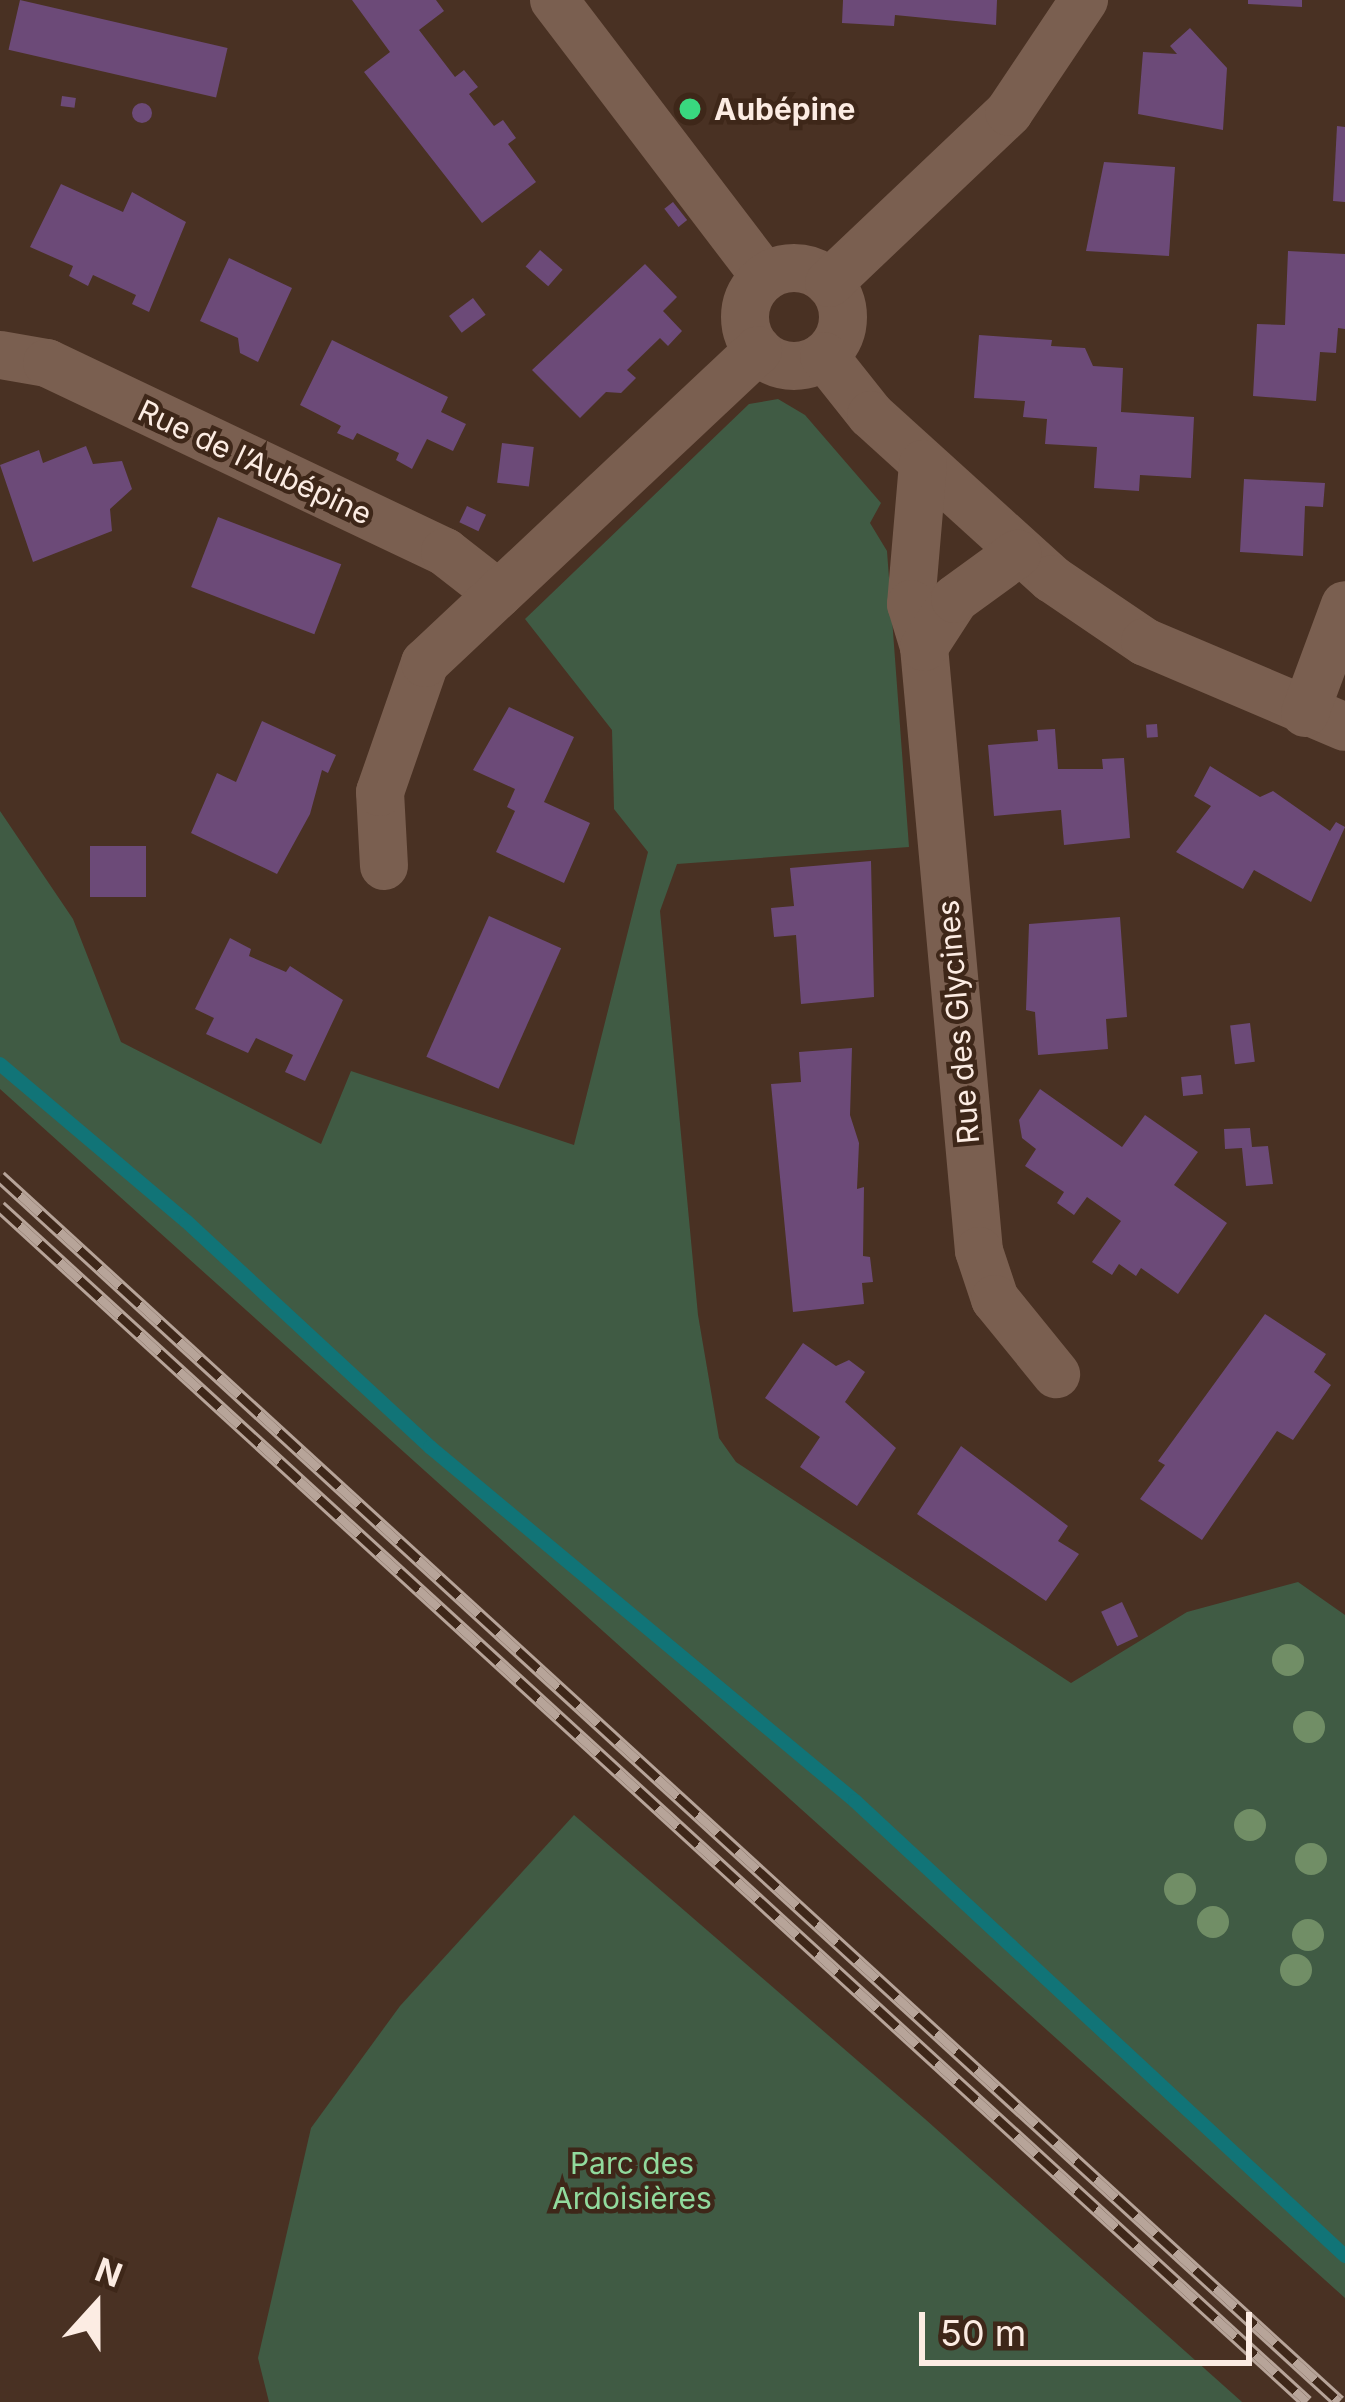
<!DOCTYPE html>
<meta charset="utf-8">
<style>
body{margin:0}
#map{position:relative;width:1345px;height:2402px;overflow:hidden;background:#493123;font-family:Inter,sans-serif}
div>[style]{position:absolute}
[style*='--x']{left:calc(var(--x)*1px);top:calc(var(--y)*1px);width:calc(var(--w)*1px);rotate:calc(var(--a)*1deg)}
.green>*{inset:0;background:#405b44}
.stream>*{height:14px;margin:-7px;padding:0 7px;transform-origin:7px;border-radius:7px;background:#117477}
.building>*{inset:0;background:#6c4a78;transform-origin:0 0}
.round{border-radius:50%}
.street>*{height:48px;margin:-24px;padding:0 24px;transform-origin:24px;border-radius:24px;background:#7a5f50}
.street>.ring{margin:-24px;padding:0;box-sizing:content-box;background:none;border:48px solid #7a5f50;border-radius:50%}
.rail>*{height:14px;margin-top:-7px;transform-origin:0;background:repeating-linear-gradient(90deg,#3e2719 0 27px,#b7a499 0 54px);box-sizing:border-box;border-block:3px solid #b7a499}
.trees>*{width:32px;height:32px;margin:-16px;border-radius:50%;background:#718e66}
.dots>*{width:33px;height:33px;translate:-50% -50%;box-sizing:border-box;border:6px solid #3e2719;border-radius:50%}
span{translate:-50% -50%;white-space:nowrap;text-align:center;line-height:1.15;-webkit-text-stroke:9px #3e2719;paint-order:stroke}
.poi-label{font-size:30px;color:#fcece3;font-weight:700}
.left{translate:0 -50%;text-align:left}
.street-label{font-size:30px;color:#fcece3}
.park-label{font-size:30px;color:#91da9d}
.north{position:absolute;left:36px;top:2246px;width:120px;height:120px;-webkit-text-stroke:9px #3e2719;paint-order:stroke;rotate:21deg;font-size:33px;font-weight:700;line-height:48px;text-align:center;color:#fcece3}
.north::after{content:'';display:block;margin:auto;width:42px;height:54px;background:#fcece3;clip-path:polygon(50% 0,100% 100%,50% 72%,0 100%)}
.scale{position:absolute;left:919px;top:2312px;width:333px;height:54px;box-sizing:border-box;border:6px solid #fcece3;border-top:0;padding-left:15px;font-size:36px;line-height:42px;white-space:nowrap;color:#fcece3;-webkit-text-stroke:9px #3e2719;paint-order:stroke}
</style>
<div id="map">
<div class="green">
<i style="clip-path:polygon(778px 399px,805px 415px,881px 503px,870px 523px,887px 551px,909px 847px,677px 864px,660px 911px,698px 1315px,719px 1438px,736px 1462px,1071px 1683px,1187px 1612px,1298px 1582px,1345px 1615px,1345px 2298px,0 1089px,0 811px,73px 919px,121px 1042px,321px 1144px,351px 1071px,574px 1145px,648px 852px,614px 809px,612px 730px,525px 619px,749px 404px)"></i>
<i style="clip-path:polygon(574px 1815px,925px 2119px,1242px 2402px,269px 2402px,258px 2358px,311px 2128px,400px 2006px)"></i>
</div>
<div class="stream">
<i style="--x:0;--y:1064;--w:243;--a:40.2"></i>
<i style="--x:186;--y:1221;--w:333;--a:42.8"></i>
<i style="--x:430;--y:1447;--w:553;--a:39.79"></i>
<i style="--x:855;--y:1801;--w:669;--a:42.88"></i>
</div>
<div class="building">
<i style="left:20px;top:0;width:213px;height:51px;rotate:13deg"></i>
<i style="clip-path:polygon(352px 0,436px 0,444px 11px,419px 30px,455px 77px,464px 70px,478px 87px,469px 94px,494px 126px,503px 120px,516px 138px,508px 144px,536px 182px,482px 223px,364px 72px,390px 52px)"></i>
<i style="clip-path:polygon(843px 0,997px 0,996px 25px,895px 15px,894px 26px,842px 23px)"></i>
<i style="clip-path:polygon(1248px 0,1302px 0,1302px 7px,1248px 4px)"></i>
<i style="clip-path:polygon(1190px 28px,1227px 68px,1223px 130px,1138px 114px,1143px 52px,1177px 54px,1170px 46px)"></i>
<i style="left:62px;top:96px;width:14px;height:10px;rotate:8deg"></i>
<i style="left:688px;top:96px;width:24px;height:11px;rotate:54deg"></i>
<i class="round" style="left:132px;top:103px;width:20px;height:20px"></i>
<i style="clip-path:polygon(1337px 126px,1345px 127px,1345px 202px,1333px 201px)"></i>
<i style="clip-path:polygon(1104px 162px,1175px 167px,1169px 256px,1086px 251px)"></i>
<i style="clip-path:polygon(61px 184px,123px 212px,132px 192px,186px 222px,149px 312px,132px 304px,136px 295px,93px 275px,88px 286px,69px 276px,73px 266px,30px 247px)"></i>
<i style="left:673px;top:202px;width:23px;height:11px;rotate:52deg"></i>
<i style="left:540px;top:250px;width:30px;height:22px;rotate:41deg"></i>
<i style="clip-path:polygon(1288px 251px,1345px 254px,1345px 329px,1338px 328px,1336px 353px,1320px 352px,1316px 401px,1253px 396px,1257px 324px,1285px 325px)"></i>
<i style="clip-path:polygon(229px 258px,292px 288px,258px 362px,240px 353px,238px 338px,200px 321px)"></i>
<i style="clip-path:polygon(645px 264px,677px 297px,663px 311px,682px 331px,668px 346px,660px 338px,627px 370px,636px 378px,621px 393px,606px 392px,580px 418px,532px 370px)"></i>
<i style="left:473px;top:298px;width:21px;height:30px;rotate:53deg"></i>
<i style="clip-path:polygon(979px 335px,1052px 340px,1051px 346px,1085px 348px,1093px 366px,1123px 368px,1121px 412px,1194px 417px,1191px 478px,1140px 475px,1139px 491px,1094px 488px,1097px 447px,1045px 444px,1047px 419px,1023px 417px,1025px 401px,974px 398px)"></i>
<i style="clip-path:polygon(332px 340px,448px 397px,441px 412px,466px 424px,453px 451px,427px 439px,412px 469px,396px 460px,399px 453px,357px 433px,353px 440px,337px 433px,341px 426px,300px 405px)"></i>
<i style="left:502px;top:443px;width:32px;height:40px;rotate:7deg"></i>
<i style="clip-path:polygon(86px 446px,93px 464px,122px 461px,132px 489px,110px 509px,112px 531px,33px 562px,0 465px,39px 450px,43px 463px)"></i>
<i style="clip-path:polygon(1244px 479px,1325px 483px,1323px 507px,1305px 506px,1303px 556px,1240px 552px)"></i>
<i style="left:467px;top:506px;width:21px;height:18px;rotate:25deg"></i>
<i style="left:218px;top:517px;width:132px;height:75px;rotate:21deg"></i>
<i style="clip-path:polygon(509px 707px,574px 737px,544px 802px,590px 823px,564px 883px,496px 852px,515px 811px,507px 807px,515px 789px,473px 770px)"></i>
<i style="clip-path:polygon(262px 721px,336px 755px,328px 773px,322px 770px,310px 814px,277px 874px,191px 833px,217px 773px,236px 782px)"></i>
<i style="left:1157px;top:724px;width:13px;height:11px;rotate:86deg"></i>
<i style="clip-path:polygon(1055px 729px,1058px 769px,1103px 769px,1102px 759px,1124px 758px,1130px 838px,1064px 845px,1061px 810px,994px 816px,988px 745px,1038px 741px,1037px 730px)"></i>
<i style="clip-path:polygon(1210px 766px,1260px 797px,1273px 791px,1330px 831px,1336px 822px,1345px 827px,1311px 902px,1254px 870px,1243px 889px,1176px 852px,1211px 806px,1194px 796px)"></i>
<i style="left:90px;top:846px;width:56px;height:51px"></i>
<i style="clip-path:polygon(871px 861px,874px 997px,801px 1004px,796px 935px,774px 937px,771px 908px,794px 906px,790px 868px)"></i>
<i style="left:489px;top:916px;width:79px;height:154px;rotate:24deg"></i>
<i style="clip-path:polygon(1120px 917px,1127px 1017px,1106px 1019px,1108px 1049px,1038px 1055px,1035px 1012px,1026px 1010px,1029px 924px)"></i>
<i style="clip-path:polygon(230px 938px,251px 949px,249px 956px,286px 972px,290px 966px,343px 1000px,305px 1081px,285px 1072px,293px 1055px,256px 1038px,248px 1053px,206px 1034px,214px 1018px,195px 1009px)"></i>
<i style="left:1250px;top:1023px;width:39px;height:20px;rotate:83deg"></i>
<i style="clip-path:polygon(852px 1048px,850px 1115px,859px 1143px,857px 1189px,864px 1187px,863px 1256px,870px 1257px,873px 1282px,862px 1283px,864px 1304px,793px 1312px,771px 1084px,801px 1082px,799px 1052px)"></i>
<i style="left:1201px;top:1075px;width:19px;height:20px;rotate:84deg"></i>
<i style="clip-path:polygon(1040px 1089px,1122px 1147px,1145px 1115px,1198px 1152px,1174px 1185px,1227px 1223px,1178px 1294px,1141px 1268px,1136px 1276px,1119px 1264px,1112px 1275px,1092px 1262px,1121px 1221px,1087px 1197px,1074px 1215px,1057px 1203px,1064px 1192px,1025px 1166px,1036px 1149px,1022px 1138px,1019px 1120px)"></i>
<i style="clip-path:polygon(1250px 1128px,1252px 1147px,1268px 1146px,1273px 1184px,1246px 1186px,1242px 1148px,1225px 1149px,1224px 1129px)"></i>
<i style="clip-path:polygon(1265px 1314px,1326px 1354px,1314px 1372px,1331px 1385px,1293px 1440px,1277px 1431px,1202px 1540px,1140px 1499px,1165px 1465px,1158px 1461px)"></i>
<i style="clip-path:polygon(803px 1343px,836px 1366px,849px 1360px,865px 1372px,845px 1402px,896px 1448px,857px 1506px,800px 1467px,820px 1437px,765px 1398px)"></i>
<i style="clip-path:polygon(961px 1446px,1068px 1526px,1058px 1541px,1079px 1554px,1046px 1601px,917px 1514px)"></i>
<i style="left:1122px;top:1602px;width:38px;height:23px;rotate:65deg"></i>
</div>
<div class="street">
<i style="--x:554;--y:0;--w:348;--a:52.7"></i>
<i class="ring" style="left:745px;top:268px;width:50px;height:50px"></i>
<i style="--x:829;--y:283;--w:248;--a:-43.5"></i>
<i style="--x:1009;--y:112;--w:135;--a:-56.2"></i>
<i style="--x:0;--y:355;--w:48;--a:9.7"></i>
<i style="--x:47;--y:363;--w:441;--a:25.4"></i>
<i style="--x:445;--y:552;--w:68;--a:37.9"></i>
<i style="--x:824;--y:356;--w:75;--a:51.5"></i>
<i style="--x:871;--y:415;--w:244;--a:42.2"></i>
<i style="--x:1052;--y:579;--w:112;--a:34.1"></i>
<i style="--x:1145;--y:642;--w:217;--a:23"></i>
<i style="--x:923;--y:464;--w:141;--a:94.9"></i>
<i style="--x:911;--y:604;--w:45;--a:73.2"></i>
<i style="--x:924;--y:647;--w:606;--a:84.8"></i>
<i style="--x:979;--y:1251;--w:51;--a:71.6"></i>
<i style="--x:995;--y:1299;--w:97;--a:50.9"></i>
<i style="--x:924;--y:647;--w:57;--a:-57.1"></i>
<i style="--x:955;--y:599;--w:77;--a:-36"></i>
<i style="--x:1305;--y:713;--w:115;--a:-69.7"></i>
<i style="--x:384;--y:866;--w:74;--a:-93.1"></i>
<i style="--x:380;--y:792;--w:137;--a:-70.8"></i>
<i style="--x:425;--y:663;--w:457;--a:-43.2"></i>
</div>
<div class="rail">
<i style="--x:0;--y:1177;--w:1815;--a:42.45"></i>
<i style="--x:0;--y:1207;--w:1771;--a:42.44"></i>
</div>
<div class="trees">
<i style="left:1288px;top:1660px"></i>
<i style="left:1309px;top:1727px"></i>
<i style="left:1250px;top:1825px"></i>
<i style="left:1311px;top:1859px"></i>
<i style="left:1180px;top:1889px"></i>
<i style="left:1213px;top:1922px"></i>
<i style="left:1308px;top:1935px"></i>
<i style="left:1296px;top:1970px"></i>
</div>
<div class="dots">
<i style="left:690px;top:109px;background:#39d87f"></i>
</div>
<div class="poi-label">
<span class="left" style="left:714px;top:109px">Aubépine</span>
</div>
<div class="street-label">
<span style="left:255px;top:462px;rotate:25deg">Rue de l’Aubépine</span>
<span style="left:958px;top:1022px;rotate:-95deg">Rue des Glycines</span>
</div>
<div class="park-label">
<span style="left:632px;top:2180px">Parc des<br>Ardoisières</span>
</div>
<div class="north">N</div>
<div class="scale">50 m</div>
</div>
